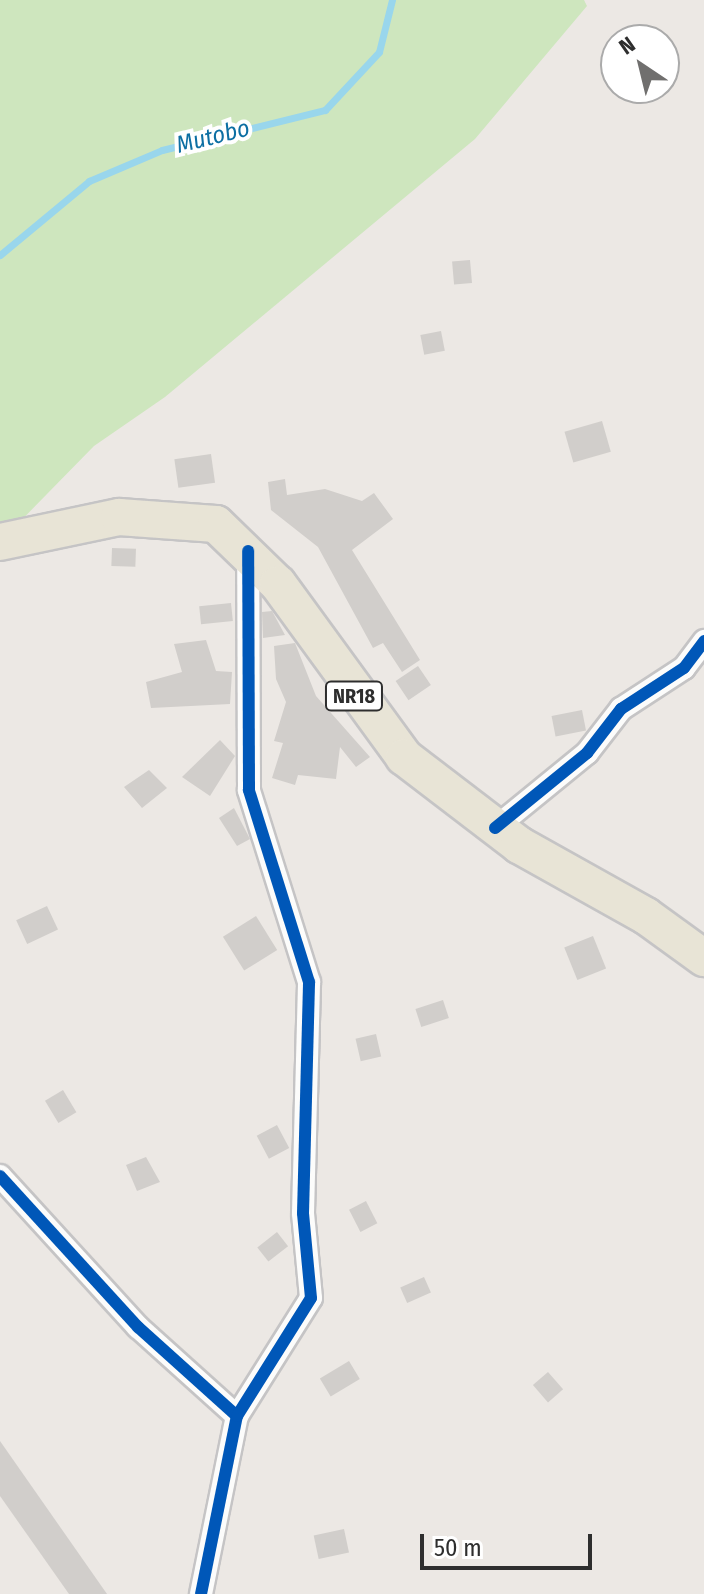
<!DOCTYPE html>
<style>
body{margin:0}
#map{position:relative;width:704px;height:1594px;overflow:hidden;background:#ece8e4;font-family:"Fira Sans Condensed",sans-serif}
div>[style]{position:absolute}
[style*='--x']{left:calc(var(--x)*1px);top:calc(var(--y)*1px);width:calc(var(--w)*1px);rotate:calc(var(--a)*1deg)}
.green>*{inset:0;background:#cee6be}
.stream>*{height:7px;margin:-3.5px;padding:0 3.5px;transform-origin:3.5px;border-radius:3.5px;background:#99d6ec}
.building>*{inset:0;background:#d1cecb;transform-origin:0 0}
.roads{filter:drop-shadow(2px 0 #c5c4c5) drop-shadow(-2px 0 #c5c4c5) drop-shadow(0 2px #c5c4c5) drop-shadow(0 -2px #c5c4c5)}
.street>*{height:22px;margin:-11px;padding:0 11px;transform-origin:11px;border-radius:11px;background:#fcfcfb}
.primary>*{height:36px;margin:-18px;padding:0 18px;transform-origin:18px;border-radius:18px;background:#e8e4d6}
.cycleway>*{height:12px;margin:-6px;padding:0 6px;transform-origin:6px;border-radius:6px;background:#0057b8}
span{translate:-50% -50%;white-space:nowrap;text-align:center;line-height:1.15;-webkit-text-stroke:8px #fff;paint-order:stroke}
.shield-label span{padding:2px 6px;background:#fff;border:2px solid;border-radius:6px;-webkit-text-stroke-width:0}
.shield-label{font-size:20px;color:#2e2e2e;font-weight:700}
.water-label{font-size:24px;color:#0d6fa3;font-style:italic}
.north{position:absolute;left:600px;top:24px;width:80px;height:80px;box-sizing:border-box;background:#fff;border:2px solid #ababab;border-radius:50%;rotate:325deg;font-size:22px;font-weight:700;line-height:32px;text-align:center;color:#2e2e2e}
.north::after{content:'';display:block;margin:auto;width:28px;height:36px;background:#706f6e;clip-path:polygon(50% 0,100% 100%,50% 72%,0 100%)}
.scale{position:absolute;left:420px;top:1534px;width:172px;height:36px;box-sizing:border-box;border:4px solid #2e2e2e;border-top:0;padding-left:10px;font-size:24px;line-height:28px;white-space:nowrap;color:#2e2e2e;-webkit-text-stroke:6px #fff;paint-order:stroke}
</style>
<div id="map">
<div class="green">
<i style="clip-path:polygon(0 0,584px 0,587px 6px,475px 139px,165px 397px,94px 446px,0 542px)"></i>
</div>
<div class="stream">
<i style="--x:0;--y:255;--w:116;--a:-39.7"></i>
<i style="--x:89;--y:181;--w:79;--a:-23"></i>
<i style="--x:162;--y:150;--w:168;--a:-13.8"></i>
<i style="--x:325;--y:110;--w:79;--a:-47"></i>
<i style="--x:379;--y:52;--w:54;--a:-76"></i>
</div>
<div class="building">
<i style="left:470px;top:260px;width:23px;height:18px;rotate:85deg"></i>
<i style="left:441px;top:331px;width:20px;height:21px;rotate:79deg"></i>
<i style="left:602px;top:421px;width:32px;height:39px;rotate:74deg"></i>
<i style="left:211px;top:454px;width:29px;height:37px;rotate:82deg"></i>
<i style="clip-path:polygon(285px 479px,287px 495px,325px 489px,362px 501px,374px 493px,393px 519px,352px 550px,420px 660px,402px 672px,383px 643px,373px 648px,318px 547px,271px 510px,268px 482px)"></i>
<i style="left:112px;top:548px;width:24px;height:18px;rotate:2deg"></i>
<i style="left:231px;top:603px;width:18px;height:32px;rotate:84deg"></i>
<i style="clip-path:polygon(272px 611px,285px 635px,263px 638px,262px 612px)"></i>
<i style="clip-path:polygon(206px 640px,216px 671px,232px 672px,230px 704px,151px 708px,146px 682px,182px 672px,174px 644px)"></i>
<i style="clip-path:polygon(295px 643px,316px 696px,370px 757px,356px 767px,340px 747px,336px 779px,298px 775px,295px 785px,272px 778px,283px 743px,274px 741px,286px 702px,276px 679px,274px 646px)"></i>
<i style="left:418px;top:666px;width:23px;height:27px;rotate:56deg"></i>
<i style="left:582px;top:710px;width:21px;height:31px;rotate:79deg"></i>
<i style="clip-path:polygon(220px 740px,235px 756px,210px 796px,182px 777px)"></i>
<i style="clip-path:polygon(149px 770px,167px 788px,142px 808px,124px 787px)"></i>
<i style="clip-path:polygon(234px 808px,250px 839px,237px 846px,219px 818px)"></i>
<i style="left:47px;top:906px;width:26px;height:34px;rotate:65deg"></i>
<i style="left:256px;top:916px;width:40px;height:39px;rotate:58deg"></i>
<i style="left:593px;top:936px;width:35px;height:31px;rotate:68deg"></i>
<i style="left:443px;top:1000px;width:19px;height:29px;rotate:72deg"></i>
<i style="left:376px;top:1034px;width:23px;height:21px;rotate:77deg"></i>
<i style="left:63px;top:1090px;width:26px;height:21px;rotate:59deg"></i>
<i style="left:277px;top:1125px;width:26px;height:23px;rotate:62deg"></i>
<i style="clip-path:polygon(146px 1157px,160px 1182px,137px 1191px,126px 1165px)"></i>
<i style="left:366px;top:1201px;width:25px;height:19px;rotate:63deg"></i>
<i style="left:277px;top:1232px;width:18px;height:25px;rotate:52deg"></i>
<i style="left:424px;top:1277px;width:17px;height:26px;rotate:66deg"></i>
<i style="left:349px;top:1361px;width:21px;height:34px;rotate:59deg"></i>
<i style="left:548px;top:1372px;width:23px;height:20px;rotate:49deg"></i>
<i style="clip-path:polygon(0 1441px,107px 1594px,69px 1594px,0 1496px)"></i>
<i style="left:344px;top:1529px;width:24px;height:31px;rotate:78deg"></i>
</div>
<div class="roads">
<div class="street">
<i style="--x:495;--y:828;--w:119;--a:-39.2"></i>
<i style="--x:587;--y:753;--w:56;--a:-52.3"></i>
<i style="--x:621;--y:709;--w:75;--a:-33.1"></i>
<i style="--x:684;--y:668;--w:34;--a:-53"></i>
<i style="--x:0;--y:1176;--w:205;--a:47.6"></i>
<i style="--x:138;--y:1327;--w:133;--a:42"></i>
<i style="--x:201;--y:1594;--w:182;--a:-78.6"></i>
<i style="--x:237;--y:1416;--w:139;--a:-57.9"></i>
<i style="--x:311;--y:1298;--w:85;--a:-95.4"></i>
<i style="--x:303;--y:1213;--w:231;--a:-88.5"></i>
<i style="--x:309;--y:982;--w:201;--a:-107.4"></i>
<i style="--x:249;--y:790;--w:238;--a:-90.2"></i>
</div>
<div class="primary">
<i style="--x:0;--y:542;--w:122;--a:-11.9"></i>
<i style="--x:119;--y:517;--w:97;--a:4.1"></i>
<i style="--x:216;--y:524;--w:86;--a:44.1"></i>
<i style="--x:278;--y:584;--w:214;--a:53.9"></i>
<i style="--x:404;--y:757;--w:145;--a:37.4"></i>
<i style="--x:519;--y:845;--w:145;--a:29.2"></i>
<i style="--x:646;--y:916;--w:72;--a:35.9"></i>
</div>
</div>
<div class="cycleway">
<i style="--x:495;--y:828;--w:119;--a:-39.2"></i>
<i style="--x:587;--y:753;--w:56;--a:-52.3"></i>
<i style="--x:621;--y:709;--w:75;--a:-33.1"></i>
<i style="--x:684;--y:668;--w:34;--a:-53"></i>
<i style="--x:0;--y:1176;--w:205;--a:47.6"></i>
<i style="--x:138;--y:1327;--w:133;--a:42"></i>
<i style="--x:201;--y:1594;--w:182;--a:-78.6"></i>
<i style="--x:237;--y:1416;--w:139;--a:-57.9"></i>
<i style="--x:311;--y:1298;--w:85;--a:-95.4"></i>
<i style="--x:303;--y:1213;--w:231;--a:-88.5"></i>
<i style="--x:309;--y:982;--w:201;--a:-107.4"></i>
<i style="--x:249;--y:790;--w:239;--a:-90.2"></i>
</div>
<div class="shield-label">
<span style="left:354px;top:696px">NR18</span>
</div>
<div class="water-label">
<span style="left:213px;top:137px;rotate:-14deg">Mutobo</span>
</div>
<div class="north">N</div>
<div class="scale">50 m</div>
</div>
